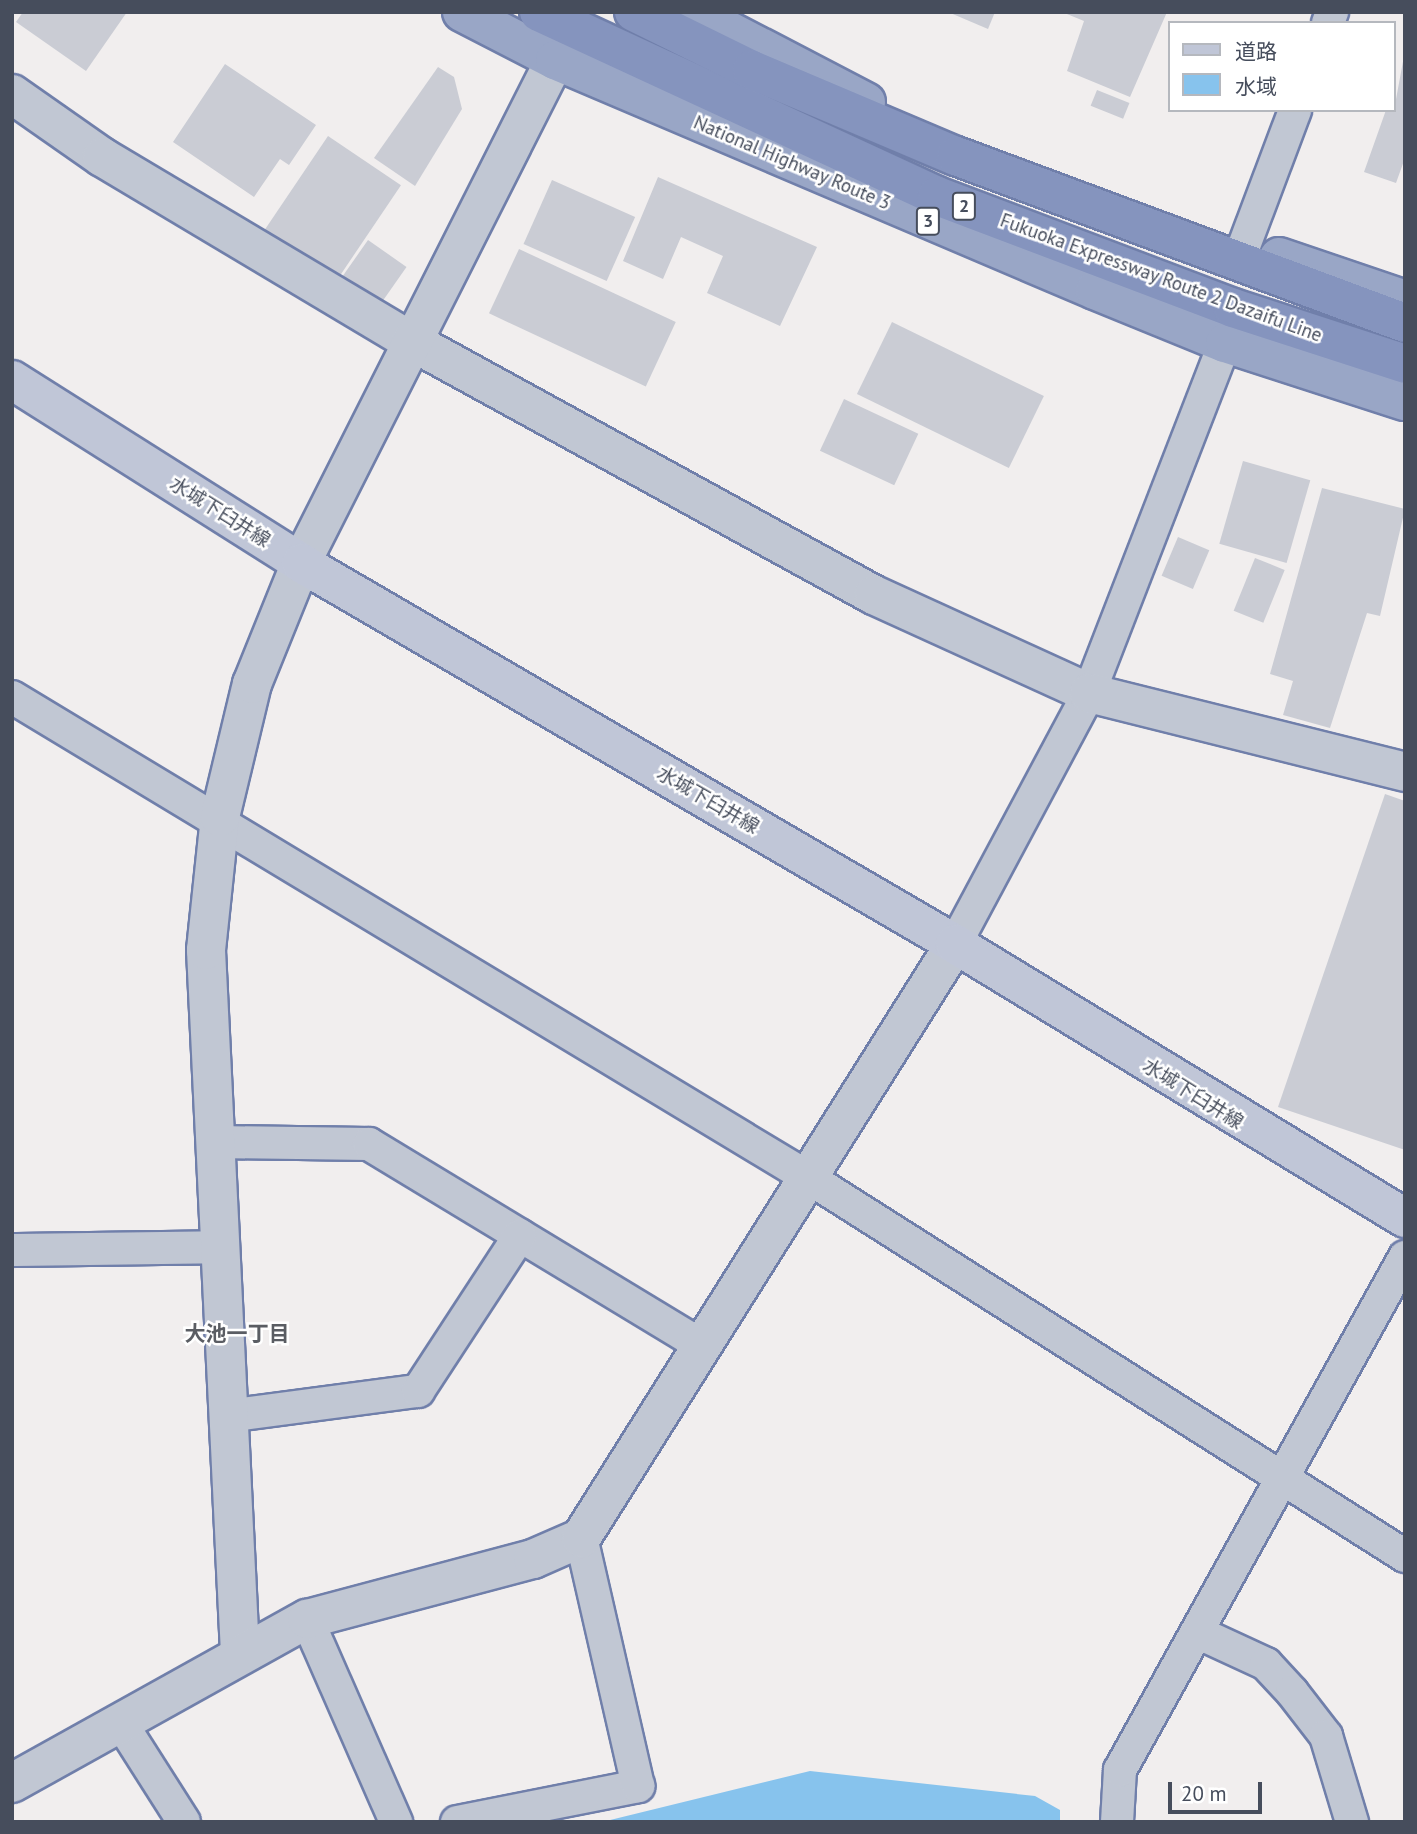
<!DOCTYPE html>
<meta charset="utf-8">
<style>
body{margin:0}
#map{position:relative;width:1417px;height:1834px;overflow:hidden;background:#f1eeee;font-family:"PT Sans","Noto Sans JP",sans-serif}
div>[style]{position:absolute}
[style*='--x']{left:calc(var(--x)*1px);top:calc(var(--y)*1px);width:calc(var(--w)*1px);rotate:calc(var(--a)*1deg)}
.water>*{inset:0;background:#87c3ed}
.building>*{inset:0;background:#caccd4;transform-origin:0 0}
.roads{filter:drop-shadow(2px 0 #707faa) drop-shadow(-2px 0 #707faa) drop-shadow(0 2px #707faa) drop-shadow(0 -2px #707faa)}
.minor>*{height:32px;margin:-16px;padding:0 16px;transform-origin:16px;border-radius:16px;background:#c1c7d3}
.tertiary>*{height:38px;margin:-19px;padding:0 19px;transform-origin:19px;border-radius:19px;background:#c1c7d3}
.secondary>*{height:38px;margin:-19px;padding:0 19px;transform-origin:19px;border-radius:19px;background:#c0c6d7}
.trunk>*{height:38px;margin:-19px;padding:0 19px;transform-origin:19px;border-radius:19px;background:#99a6c6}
.motorway>*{height:38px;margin:-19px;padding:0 19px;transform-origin:19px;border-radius:19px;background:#8594be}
span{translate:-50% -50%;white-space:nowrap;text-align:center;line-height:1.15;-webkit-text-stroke:5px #fff;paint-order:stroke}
.shield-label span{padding:2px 5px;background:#fff;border:2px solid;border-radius:5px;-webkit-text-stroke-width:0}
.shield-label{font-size:18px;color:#464d5c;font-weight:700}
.street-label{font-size:19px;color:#464d5c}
.neighbourhood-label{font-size:21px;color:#5a5d63;font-weight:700}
.frame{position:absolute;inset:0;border:14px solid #464d5c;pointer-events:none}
.legend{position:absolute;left:1168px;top:21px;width:228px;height:91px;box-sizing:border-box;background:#fff;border:2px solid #b5b8be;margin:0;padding:9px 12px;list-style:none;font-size:21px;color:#464d5c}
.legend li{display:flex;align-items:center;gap:14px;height:35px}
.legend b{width:35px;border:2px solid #b5b8be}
.scale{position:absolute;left:1168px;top:1782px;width:94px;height:32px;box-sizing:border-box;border:4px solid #464d5c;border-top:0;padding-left:9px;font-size:21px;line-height:24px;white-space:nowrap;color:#464d5c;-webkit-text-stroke:5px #fff;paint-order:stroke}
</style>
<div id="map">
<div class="water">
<i style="clip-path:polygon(810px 1771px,1035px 1796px,1060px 1810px,1060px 1822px,602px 1822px)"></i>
</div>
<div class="building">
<i style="clip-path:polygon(23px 12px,127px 12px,86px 71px,16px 22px)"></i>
<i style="clip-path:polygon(948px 12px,995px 12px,988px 29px)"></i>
<i style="clip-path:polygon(1062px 12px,1167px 12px,1130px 97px,1067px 71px,1084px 21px)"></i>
<i style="clip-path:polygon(1404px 56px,1405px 158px,1396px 183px,1364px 172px,1386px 110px,1394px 110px)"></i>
<i style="clip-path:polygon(225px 64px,316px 125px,289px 165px,280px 159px,254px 197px,173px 142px)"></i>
<i style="clip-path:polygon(438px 67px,454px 77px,462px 109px,415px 186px,374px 158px)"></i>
<i style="left:1097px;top:90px;width:35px;height:17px;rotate:22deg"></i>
<i style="left:328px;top:136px;width:88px;height:114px;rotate:34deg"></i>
<i style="clip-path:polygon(658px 177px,817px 247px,780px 326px,707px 293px,723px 256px,681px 237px,663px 279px,623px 261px)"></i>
<i style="left:552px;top:180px;width:91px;height:70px;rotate:24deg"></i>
<i style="left:368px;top:240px;width:47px;height:44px;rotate:35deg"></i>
<i style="left:519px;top:249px;width:173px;height:71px;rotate:25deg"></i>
<i style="left:892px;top:322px;width:169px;height:80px;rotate:26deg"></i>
<i style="left:844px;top:399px;width:82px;height:57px;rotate:25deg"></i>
<i style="left:1243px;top:461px;width:70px;height:86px;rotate:16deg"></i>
<i style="clip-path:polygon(1322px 488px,1405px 509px,1380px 616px,1367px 613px,1330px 728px,1283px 715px,1293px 681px,1270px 674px)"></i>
<i style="left:1178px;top:537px;width:34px;height:42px;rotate:23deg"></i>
<i style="left:1255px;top:558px;width:32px;height:57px;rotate:22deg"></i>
<i style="clip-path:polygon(1385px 794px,1405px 801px,1405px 1150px,1278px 1107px)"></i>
</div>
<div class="roads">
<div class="minor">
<i style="--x:1328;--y:23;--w:12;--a:-70"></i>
<i style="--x:1244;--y:246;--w:145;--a:-69.4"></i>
<i style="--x:12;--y:697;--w:931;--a:31.11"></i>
<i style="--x:809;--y:1178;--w:706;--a:32.38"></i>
<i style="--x:955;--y:944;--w:285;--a:-61.9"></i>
<i style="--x:1089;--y:693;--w:375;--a:-68.8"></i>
<i style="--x:218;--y:1142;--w:151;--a:0.8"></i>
<i style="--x:369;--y:1144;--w:392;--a:31.2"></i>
<i style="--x:12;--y:1250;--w:207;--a:-0.8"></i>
<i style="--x:227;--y:1416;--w:193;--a:-7.5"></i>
<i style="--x:418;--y:1391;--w:186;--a:-56.8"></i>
<i style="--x:307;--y:1619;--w:222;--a:66.3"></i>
<i style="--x:1199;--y:1633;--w:74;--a:24.8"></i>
<i style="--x:1266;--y:1664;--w:38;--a:47"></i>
<i style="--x:1292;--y:1692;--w:56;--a:52.3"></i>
<i style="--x:1326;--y:1736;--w:90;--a:73.2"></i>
<i style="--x:121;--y:1723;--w:117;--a:57.5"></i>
<i style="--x:457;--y:1822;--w:185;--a:-11.2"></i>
<i style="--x:638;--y:1786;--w:254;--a:-102.9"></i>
<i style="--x:1117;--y:1822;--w:52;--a:-86.7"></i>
<i style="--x:1120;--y:1770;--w:587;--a:-60.95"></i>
</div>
<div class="tertiary">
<i style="--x:12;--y:94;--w:110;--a:35"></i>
<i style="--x:102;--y:157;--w:360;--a:30.8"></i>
<i style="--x:411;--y:341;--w:528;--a:28.75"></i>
<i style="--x:874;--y:595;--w:236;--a:24.5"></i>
<i style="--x:1089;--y:693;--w:326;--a:14"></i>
<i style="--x:240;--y:1653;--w:704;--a:-92.77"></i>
<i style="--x:206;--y:950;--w:134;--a:-84"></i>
<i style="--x:220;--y:817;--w:137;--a:-76.5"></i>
<i style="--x:252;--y:684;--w:131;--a:-68"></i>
<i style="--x:301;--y:563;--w:563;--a:-63.21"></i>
<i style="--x:12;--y:1783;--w:338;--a:-29.1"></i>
<i style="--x:307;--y:1619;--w:234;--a:-14.9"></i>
<i style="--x:533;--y:1559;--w:52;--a:-23.6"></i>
<i style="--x:581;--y:1538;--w:702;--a:-57.8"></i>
</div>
<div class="secondary">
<i style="--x:12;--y:380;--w:342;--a:32.3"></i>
<i style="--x:301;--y:563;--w:757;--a:30.22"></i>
<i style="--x:955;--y:944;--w:527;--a:31.34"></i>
</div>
<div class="trunk">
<i style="--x:462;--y:12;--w:105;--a:27.3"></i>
<i style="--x:555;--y:60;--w:587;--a:23.07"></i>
<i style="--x:1095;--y:290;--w:140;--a:22.2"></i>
<i style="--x:1225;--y:343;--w:189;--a:17.9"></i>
<i style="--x:693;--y:12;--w:195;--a:27.5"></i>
<i style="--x:1279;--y:257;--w:133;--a:18.8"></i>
</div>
<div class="motorway">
<i style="--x:539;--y:12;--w:438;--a:24.8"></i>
<i style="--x:937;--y:196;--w:316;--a:20.7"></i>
<i style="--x:1233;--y:308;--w:181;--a:18"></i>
<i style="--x:634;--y:12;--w:131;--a:26.2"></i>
<i style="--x:752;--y:70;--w:221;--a:22.9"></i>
<i style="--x:956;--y:156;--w:479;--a:20.4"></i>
</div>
</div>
<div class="shield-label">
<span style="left:964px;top:206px">2</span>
<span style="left:928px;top:221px">3</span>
</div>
<div class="street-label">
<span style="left:792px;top:163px;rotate:23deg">National Highway Route 3</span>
<span style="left:1161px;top:278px;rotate:20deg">Fukuoka Expressway Route 2 Dazaifu Line</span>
<span style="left:220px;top:512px;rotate:32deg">水城下臼井線</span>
<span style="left:708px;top:800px;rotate:30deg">水城下臼井線</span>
<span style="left:1193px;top:1094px;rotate:32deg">水城下臼井線</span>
</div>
<div class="neighbourhood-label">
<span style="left:237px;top:1334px">大池一丁目</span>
</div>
<div class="frame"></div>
<ul class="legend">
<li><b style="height:9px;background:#c0c6d7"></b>道路</li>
<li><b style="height:19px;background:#87c3ed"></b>水域</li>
</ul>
<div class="scale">20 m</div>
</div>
